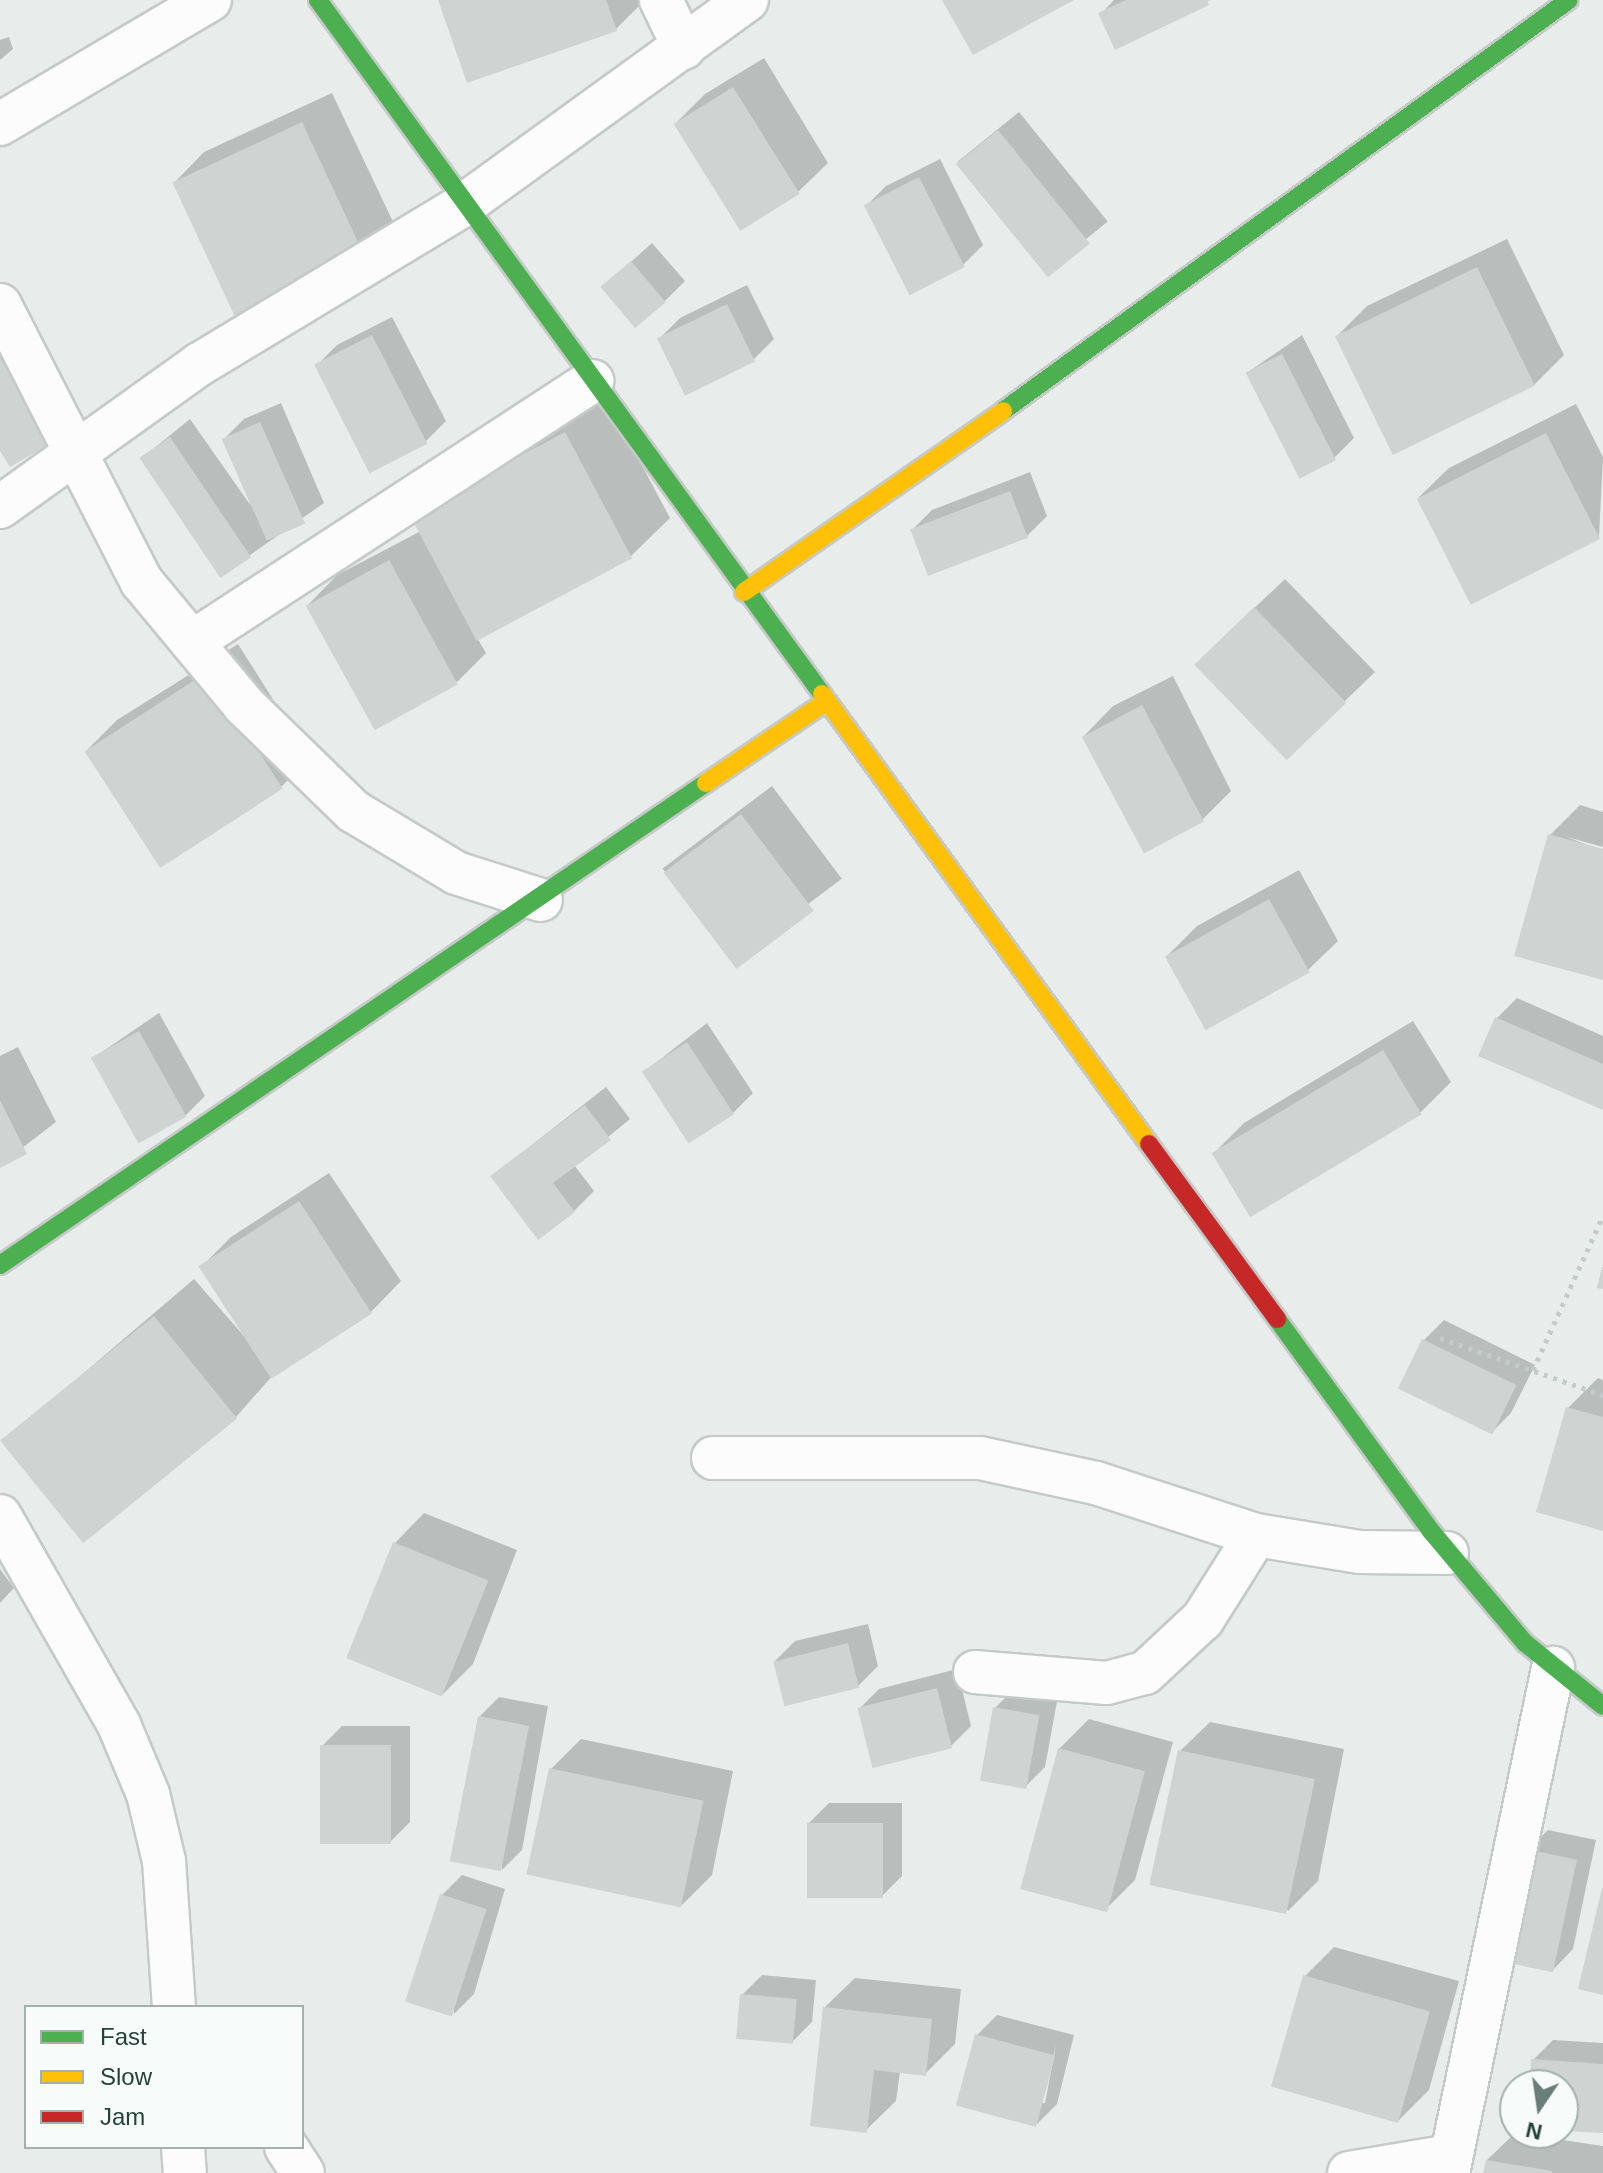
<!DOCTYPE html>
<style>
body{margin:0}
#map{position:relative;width:1603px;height:2173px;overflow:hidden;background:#e8edeb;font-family:Arial,sans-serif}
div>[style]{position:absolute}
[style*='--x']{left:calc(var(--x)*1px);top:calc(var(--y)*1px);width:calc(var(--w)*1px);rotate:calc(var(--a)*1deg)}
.shadow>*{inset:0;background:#0003;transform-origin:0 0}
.building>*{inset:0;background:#cfd4d2;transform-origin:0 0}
.path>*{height:5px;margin-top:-2.5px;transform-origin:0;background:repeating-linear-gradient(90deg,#c3ccca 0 4px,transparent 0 10px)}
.roads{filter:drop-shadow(2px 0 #c5cac8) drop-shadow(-2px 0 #c5cac8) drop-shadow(0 2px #c5cac8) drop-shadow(0 -2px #c5cac8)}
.street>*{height:42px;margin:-21px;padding:0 21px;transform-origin:21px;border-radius:21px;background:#fcfcfc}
.fast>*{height:18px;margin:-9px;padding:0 9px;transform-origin:9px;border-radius:9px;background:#4caf50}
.slow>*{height:18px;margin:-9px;padding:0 9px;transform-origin:9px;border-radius:9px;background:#ffc107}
.jam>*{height:18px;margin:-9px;padding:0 9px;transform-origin:9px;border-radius:9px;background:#c62828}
span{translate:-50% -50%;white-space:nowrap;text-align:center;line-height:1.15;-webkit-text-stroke:7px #f7fbf9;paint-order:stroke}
.legend{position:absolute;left:24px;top:2005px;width:280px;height:144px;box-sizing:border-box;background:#f7fbf9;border:2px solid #a3b1ad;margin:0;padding:10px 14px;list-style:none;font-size:24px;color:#24423a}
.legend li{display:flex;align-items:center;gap:16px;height:40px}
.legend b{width:40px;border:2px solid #a3b1ad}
.north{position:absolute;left:1499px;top:2069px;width:80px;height:80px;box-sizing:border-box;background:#f7fbf9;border:2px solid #a3b1ad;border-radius:50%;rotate:193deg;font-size:22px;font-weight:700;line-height:32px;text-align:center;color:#24423a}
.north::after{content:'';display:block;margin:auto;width:28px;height:36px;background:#697e78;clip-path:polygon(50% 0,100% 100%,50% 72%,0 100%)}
</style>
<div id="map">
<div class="shadow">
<i style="clip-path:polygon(440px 0,645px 0,615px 30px)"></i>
<i style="clip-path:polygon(1114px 0,1212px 0,1101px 14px)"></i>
<i style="clip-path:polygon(9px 37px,13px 49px,0 60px,0 40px)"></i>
<i style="clip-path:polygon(764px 58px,828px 163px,798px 192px,740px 228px,675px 124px,705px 94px)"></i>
<i style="clip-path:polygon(332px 93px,395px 226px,365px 256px,175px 182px,204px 152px)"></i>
<i style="left:1019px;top:112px;width:141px;height:79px;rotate:51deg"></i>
<i style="clip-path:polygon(940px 159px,983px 245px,963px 265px,866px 206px,886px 186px)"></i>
<i style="clip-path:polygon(1507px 239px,1564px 355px,1534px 385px,1337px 336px,1367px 306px)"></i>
<i style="clip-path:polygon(652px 243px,685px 281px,665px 301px,603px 287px)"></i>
<i style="clip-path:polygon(747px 285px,774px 339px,754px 359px,660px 338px,680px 318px)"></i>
<i style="clip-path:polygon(11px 296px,80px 411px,50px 441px,0 447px,0 303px)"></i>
<i style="clip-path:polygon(392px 317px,446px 421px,426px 441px,317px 365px,337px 345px)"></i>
<i style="clip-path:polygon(1302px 335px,1354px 438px,1334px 458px,1248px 372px)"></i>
<i style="clip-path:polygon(604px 394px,670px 518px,631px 556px,476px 636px,486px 653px,456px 683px,308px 605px,337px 575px,421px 531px,412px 513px)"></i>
<i style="clip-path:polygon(281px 403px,324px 503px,223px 574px,142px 458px,190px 419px,251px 506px,224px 439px,244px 419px)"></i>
<i style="clip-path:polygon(1576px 404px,1603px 457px,1599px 537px,1419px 497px,1449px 468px)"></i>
<i style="clip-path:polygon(1030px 472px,1047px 516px,1027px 536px,912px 530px,932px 510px)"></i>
<i style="clip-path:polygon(1285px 579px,1375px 672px,1287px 757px,1227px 634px)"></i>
<i style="clip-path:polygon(238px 644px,310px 758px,281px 787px,87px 750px,117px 720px)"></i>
<i style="clip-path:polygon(1173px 676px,1231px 791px,1202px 820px,1084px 736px,1113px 706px)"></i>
<i style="left:772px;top:786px;width:116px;height:137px;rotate:53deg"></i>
<i style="clip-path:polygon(1580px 805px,1603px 812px,1603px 847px,1567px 837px,1603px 851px,1603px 978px,1550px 835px)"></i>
<i style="clip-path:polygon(1299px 870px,1338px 941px,1308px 970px,1167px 956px,1197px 926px)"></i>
<i style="clip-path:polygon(1517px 998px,1603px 1036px,1603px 1108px,1497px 1018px)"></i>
<i style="clip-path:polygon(159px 1013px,205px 1096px,185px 1116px,93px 1058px)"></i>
<i style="clip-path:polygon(1413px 1021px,1451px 1082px,1421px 1112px,1214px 1153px,1244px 1123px)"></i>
<i style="clip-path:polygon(707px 1023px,753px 1093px,733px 1113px,645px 1071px)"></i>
<i style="clip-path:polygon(18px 1047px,56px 1122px,0 1165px,0 1056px)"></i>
<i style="clip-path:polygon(606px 1087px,630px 1119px,574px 1165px,594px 1191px,574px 1211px,492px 1176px)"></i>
<i style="clip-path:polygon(329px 1173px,401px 1281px,372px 1311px,273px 1375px,237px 1416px,85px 1539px,4px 1441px,194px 1279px,257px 1351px,201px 1267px,231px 1237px)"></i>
<i style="clip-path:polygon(1444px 1320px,1535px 1365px,1511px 1413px,1491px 1433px,1424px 1340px)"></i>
<i style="clip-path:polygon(1598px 1378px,1603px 1380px,1603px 1529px,1568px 1408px)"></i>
<i style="clip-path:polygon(424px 1513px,517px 1550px,473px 1664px,443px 1694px,395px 1543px)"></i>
<i style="clip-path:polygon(0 1569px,14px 1588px,0 1603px)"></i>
<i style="clip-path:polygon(868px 1624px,878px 1666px,858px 1686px,775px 1661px,795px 1641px)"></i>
<i style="clip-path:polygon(957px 1669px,971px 1726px,951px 1746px,859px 1709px,879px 1689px)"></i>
<i style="clip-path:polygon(1015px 1688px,1058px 1696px,1045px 1767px,1025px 1787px,995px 1708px)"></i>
<i style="clip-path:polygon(499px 1697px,548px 1706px,522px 1850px,502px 1870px,479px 1717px)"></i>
<i style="clip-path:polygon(1089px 1719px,1173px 1742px,1135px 1880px,1105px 1910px,1059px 1749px)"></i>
<i style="clip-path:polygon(1210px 1722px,1344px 1749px,1318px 1881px,1288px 1911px,1180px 1751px)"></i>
<i style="clip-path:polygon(342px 1726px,410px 1726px,410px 1822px,390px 1842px,322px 1746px)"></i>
<i style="clip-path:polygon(581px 1739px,733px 1771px,712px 1875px,682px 1905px,551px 1769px)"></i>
<i style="clip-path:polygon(829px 1803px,902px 1803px,902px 1876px,882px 1896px,809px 1823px)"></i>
<i style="clip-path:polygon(1548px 1830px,1596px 1840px,1573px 1949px,1553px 1970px,1527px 1850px)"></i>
<i style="clip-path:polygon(462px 1875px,505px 1889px,474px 1994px,454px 2014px,442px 1895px)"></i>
<i style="clip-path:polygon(1334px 1947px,1459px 1981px,1429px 2090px,1399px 2120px,1305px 1976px)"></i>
<i style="clip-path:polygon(762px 1975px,816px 1980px,812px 2022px,792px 2042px,742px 1995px)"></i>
<i style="clip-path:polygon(855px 1978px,961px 1989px,955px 2044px,925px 2074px,900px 2071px,896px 2101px,866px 2130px,825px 2007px)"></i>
<i style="clip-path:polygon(evenodd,997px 2015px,1074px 2035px,1057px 2104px,1037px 2124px,977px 2035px,997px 2015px,1056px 2045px,1045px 2103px,1041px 2103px,1056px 2045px)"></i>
<i style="clip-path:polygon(1553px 2040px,1603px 2043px,1603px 2131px,1563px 2129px,1563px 2085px,1532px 2085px,1533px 2060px)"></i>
<i style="clip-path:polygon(1515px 2133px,1603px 2146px,1603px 2173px,1485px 2173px,1487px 2160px)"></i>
</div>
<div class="building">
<i style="clip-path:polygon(438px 0,606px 0,617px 31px,467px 83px)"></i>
<i style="clip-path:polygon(942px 0,1074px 0,973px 55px)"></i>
<i style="clip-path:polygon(1126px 0,1207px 0,1209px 5px,1115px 50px,1098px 13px)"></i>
<i style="left:733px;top:87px;width:126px;height:70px;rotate:58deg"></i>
<i style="left:302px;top:122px;width:150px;height:143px;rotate:65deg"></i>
<i style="left:998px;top:130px;width:146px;height:54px;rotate:51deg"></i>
<i style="left:919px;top:177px;width:101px;height:62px;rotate:63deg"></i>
<i style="left:631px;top:261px;width:54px;height:40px;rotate:50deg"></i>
<i style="left:1477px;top:267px;width:132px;height:158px;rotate:64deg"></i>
<i style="left:727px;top:304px;width:64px;height:78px;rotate:64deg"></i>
<i style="left:372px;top:335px;width:122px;height:65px;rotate:63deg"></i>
<i style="left:1282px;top:354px;width:119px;height:41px;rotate:63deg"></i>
<i style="clip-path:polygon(0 358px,51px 443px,10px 467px,0 451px)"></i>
<i style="left:260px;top:422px;width:111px;height:42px;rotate:66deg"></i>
<i style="left:565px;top:432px;width:143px;height:176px;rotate:62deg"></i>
<i style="left:1546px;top:433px;width:119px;height:145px;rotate:63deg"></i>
<i style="left:170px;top:437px;width:145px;height:37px;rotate:56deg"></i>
<i style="left:1010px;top:491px;width:50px;height:107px;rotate:69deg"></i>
<i style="left:389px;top:560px;width:142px;height:95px;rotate:61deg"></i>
<i style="left:1254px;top:607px;width:133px;height:83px;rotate:46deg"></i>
<i style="left:207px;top:672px;width:139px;height:146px;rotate:57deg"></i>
<i style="left:1142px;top:705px;width:132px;height:68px;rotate:62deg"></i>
<i style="left:741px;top:814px;width:121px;height:97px;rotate:53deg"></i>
<i style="clip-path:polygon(1548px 834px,1603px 849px,1603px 980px,1514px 956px)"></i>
<i style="left:1269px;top:899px;width:84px;height:119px;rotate:61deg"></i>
<i style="clip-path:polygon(1495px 1017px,1603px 1064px,1603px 1110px,1478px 1056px)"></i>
<i style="left:139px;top:1031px;width:98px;height:55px;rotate:61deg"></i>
<i style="left:687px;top:1042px;width:86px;height:54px;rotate:57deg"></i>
<i style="left:1383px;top:1050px;width:75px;height:200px;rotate:59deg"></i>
<i style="clip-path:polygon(0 1100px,27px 1154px,0 1168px)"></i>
<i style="clip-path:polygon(585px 1105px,611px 1140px,553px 1183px,575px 1212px,538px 1240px,490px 1176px)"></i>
<i style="left:299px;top:1201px;width:134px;height:120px;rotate:57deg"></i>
<i style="clip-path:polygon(1602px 1267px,1603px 1267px,1603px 1289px,1597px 1288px)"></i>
<i style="left:154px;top:1316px;width:132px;height:198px;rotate:51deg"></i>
<i style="left:1422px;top:1339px;width:105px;height:55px;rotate:26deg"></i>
<i style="clip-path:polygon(1566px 1407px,1603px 1417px,1603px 1531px,1536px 1512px)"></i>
<i style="left:393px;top:1542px;width:103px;height:125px;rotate:22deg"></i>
<i style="left:848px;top:1643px;width:46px;height:77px;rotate:76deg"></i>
<i style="left:937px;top:1688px;width:62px;height:82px;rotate:76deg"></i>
<i style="left:993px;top:1707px;width:47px;height:75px;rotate:10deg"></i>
<i style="left:478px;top:1716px;width:52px;height:148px;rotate:11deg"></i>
<i style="left:391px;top:1745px;width:99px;height:71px;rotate:90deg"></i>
<i style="left:1058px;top:1748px;width:90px;height:146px;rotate:15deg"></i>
<i style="left:1178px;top:1750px;width:140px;height:138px;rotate:12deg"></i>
<i style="left:549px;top:1768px;width:158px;height:109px;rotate:12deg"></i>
<i style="left:807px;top:1823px;width:76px;height:75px"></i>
<i style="left:1526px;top:1849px;width:52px;height:115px;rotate:12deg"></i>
<i style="clip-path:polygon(1602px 1888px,1603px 1888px,1603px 1995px,1578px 1989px)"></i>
<i style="left:440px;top:1894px;width:49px;height:113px;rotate:18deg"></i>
<i style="left:1303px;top:1975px;width:132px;height:116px;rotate:16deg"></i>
<i style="left:740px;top:1994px;width:57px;height:45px;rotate:5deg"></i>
<i style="clip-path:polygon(823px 2007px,932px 2019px,926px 2076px,874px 2070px,867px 2133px,810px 2126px)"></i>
<i style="left:975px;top:2034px;width:83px;height:74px;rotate:15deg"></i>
<i style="clip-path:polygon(1531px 2059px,1603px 2064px,1603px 2133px,1563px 2131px,1563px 2085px,1530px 2085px)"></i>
<i style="clip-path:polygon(1486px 2160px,1552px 2171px,1552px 2173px,1483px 2173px)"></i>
</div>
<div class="path">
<i style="--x:1440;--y:1338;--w:173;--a:19.3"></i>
<i style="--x:1533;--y:1370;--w:169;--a:-65.6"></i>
</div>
<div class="roads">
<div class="street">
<i style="--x:661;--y:0;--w:53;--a:64.4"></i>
<i style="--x:0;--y:124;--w:244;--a:-30.6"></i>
<i style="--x:0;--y:305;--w:311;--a:62.9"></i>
<i style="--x:142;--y:582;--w:160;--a:50.3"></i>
<i style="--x:244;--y:705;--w:152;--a:44.2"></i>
<i style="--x:353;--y:811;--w:120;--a:31"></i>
<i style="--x:456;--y:873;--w:89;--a:17.6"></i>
<i style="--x:0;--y:507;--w:246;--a:-35.6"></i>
<i style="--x:200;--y:364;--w:310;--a:-31.1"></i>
<i style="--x:465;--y:204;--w:348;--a:-35.9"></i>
<i style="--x:192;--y:642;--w:478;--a:-33.1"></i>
<i style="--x:713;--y:1458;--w:267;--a:0"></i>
<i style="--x:980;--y:1458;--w:119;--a:12.2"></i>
<i style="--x:1096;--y:1483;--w:168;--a:18"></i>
<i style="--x:1256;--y:1535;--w:105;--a:9.3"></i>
<i style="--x:1360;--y:1552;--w:87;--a:0.7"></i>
<i style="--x:0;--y:1516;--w:241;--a:60.3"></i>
<i style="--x:119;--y:1725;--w:75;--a:67.2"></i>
<i style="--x:148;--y:1794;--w:69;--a:76.6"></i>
<i style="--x:164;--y:1861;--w:146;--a:86.1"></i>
<i style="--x:975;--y:1672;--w:132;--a:4.8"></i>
<i style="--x:1107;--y:1683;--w:39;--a:-15"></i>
<i style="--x:1145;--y:1673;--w:79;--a:-43"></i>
<i style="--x:1203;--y:1619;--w:99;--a:-57.8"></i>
<i style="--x:183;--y:2147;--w:26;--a:86"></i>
<i style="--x:286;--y:2147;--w:31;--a:57"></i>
<i style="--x:1349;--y:2173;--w:103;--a:-9.5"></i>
<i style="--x:1448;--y:2173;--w:516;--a:-78.25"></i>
</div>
<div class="fast">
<i style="--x:318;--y:0;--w:858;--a:54.01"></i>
<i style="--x:1003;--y:411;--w:699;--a:-35.99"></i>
<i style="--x:0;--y:1265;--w:855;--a:-34.32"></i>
<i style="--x:1277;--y:1319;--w:262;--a:54"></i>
<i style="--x:1431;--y:1531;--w:146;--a:50"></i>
<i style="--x:1525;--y:1643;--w:100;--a:38.9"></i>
</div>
<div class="slow">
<i style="--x:744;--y:592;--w:316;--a:-34.9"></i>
<i style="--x:822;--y:694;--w:556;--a:54"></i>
<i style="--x:706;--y:783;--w:143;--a:-34.1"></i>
</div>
<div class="jam">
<i style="--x:1149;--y:1144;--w:217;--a:53.8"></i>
</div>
</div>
<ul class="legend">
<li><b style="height:10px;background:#4caf50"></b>Fast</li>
<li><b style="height:10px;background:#ffc107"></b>Slow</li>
<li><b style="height:10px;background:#c62828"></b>Jam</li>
</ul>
<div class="north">N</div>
</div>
